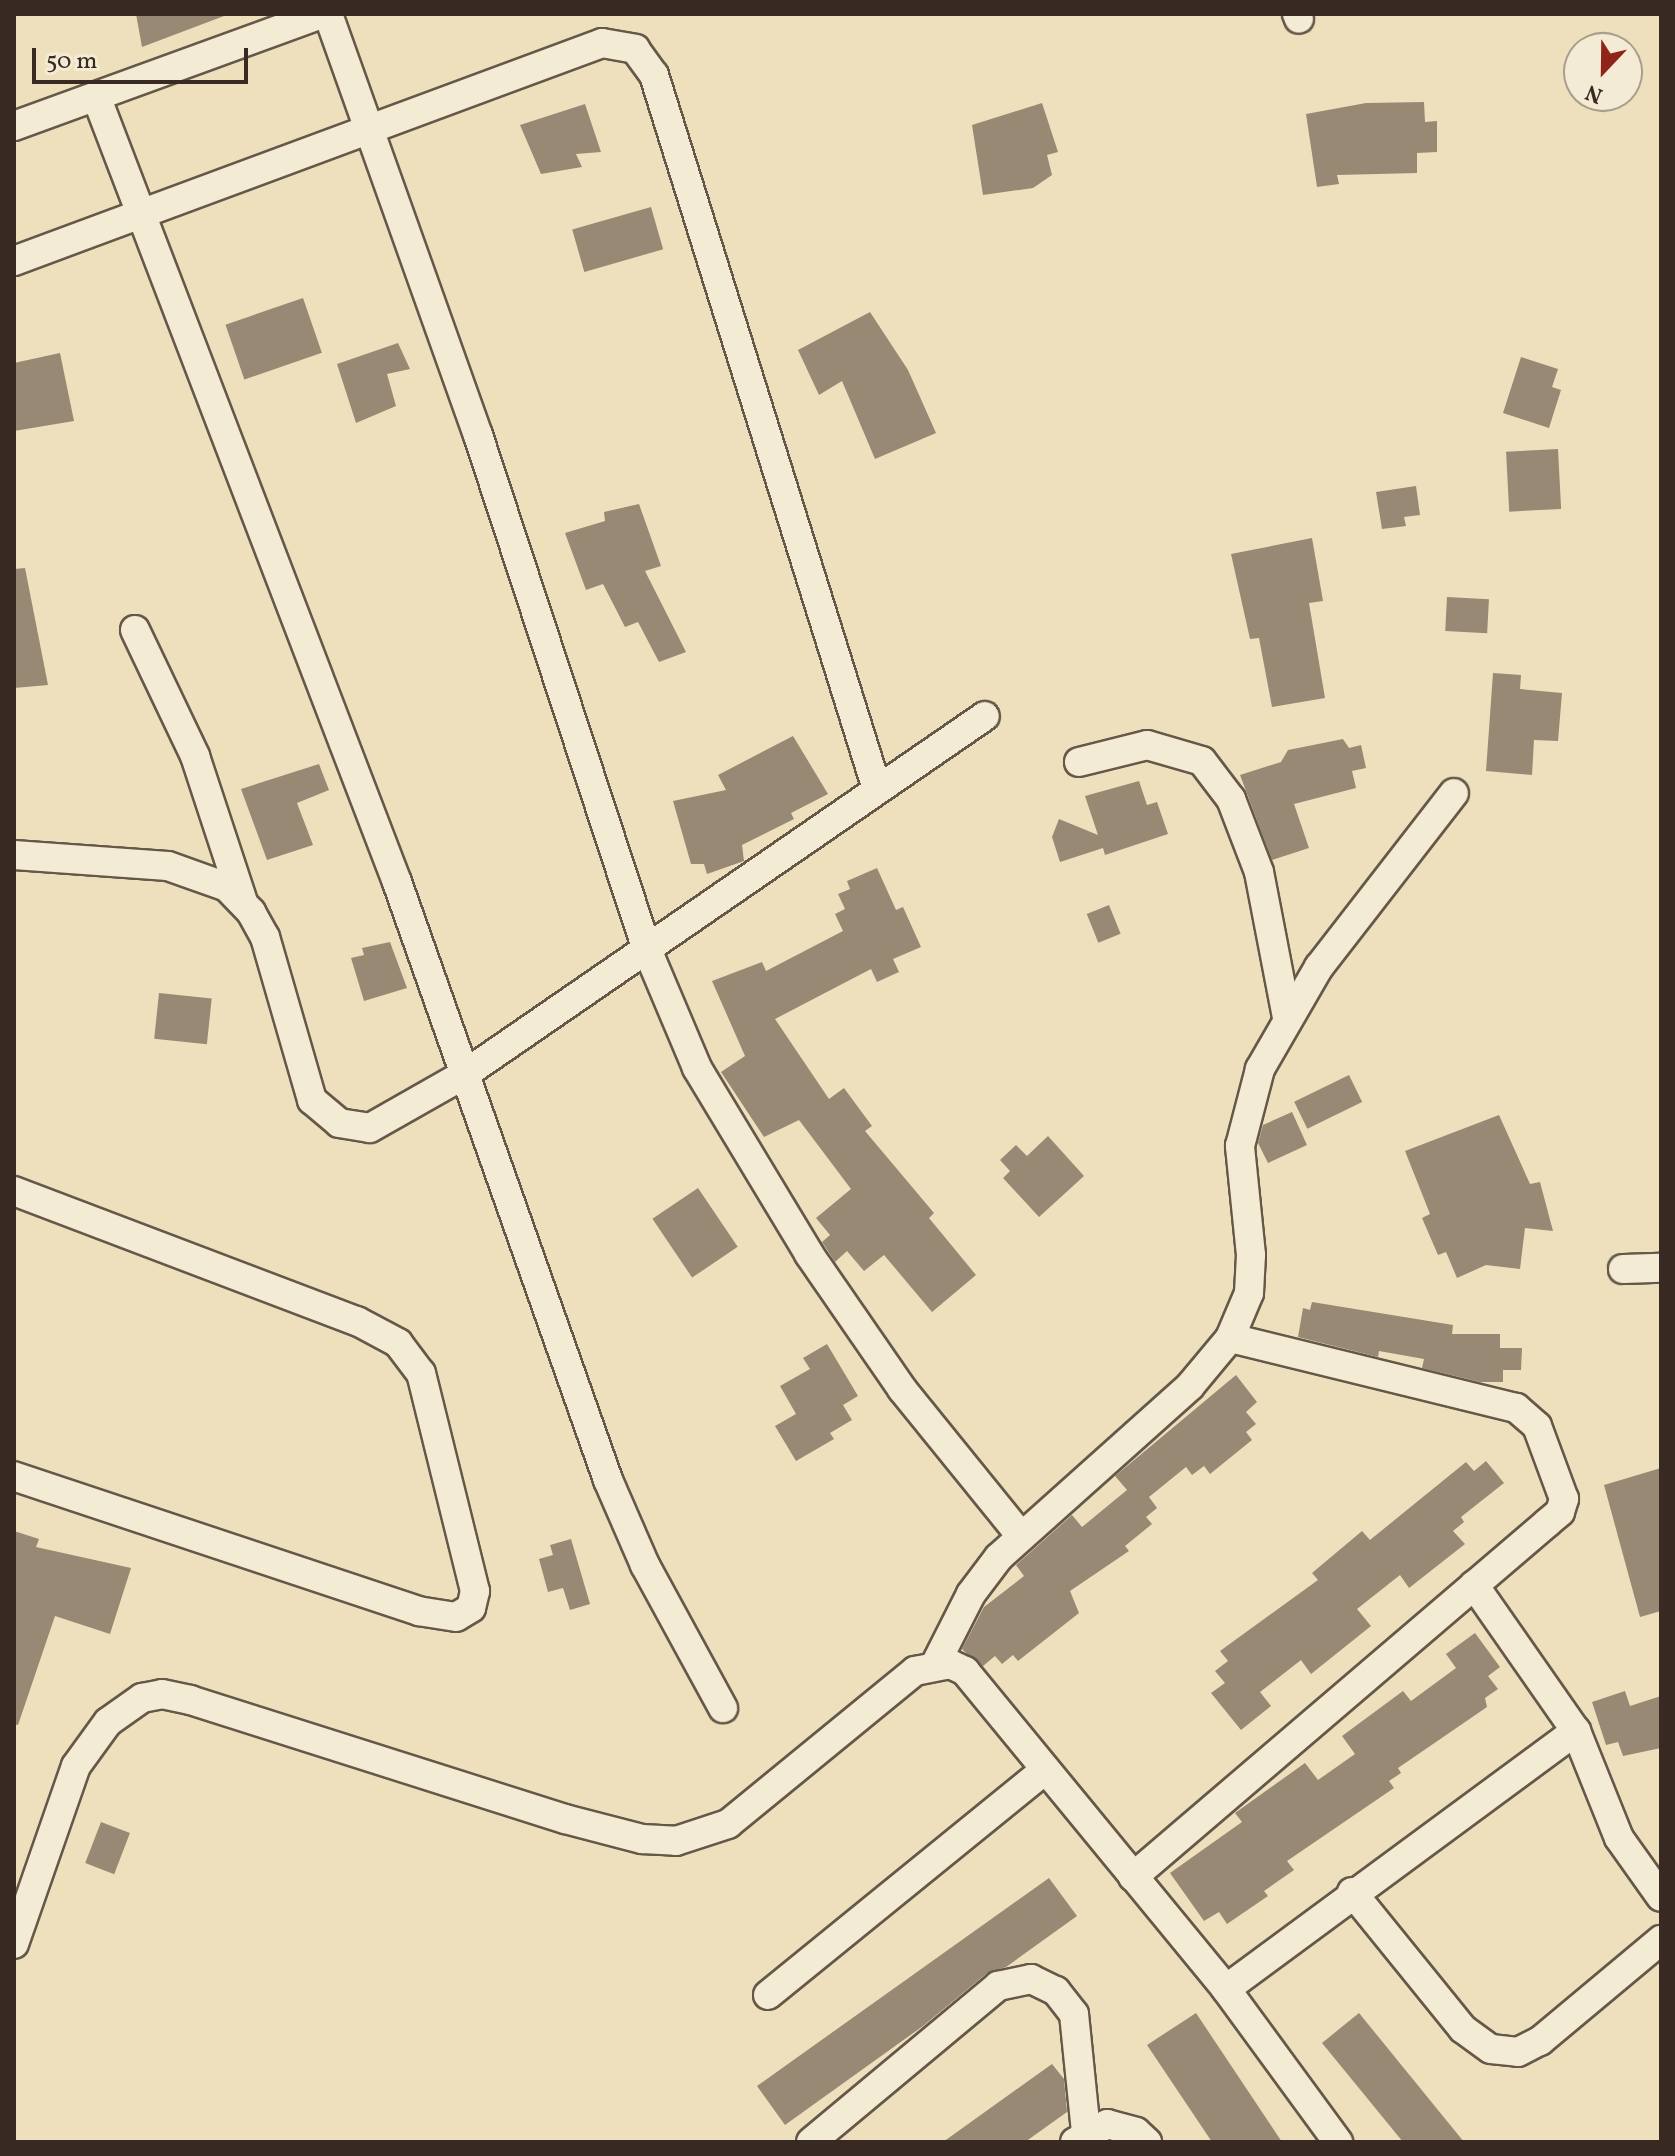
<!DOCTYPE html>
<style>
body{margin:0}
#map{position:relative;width:1675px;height:2156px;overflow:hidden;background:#eee0bd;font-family:Vollkorn,serif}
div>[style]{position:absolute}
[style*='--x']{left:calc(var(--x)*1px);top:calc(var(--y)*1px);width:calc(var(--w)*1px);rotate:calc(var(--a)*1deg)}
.building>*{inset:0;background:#978973;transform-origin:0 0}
.roads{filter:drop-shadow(2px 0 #665849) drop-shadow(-2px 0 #665849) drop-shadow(0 2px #665849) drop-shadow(0 -2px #665849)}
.minor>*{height:28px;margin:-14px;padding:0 14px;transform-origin:14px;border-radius:14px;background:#f4ebd4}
span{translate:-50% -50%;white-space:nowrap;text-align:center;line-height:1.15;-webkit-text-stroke:6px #f4ebd4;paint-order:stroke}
.frame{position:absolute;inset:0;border:16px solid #382a22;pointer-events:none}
.north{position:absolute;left:1563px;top:32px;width:80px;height:80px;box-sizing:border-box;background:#f4ebd4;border:2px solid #a99e8d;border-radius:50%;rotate:202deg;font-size:22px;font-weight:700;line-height:32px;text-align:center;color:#382a22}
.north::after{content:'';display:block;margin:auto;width:28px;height:36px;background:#8f2418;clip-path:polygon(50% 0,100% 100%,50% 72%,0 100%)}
.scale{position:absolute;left:32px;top:48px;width:216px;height:36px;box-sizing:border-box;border:4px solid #382a22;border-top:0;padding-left:10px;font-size:24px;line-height:28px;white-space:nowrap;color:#382a22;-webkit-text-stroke:6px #f4ebd4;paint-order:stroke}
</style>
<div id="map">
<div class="building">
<i style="clip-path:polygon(136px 14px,223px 14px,224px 16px,142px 47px)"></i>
<i style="clip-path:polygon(1424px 102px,1425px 122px,1437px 121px,1437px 152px,1417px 153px,1417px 173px,1337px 175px,1339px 184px,1317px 187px,1306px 114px,1366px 103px)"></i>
<i style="clip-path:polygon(1042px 103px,1058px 152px,1047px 155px,1052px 175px,1033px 188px,983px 195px,972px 125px)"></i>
<i style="clip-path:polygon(585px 104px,601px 152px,576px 154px,582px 167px,541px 174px,520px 125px)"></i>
<i style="left:651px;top:207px;width:44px;height:82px;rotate:74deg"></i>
<i style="left:303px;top:298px;width:58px;height:82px;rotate:71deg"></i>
<i style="clip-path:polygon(870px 312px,908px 370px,936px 433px,875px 459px,842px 381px,819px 395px,798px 350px)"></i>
<i style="clip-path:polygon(398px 343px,410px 369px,387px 374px,396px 406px,356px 423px,337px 364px)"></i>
<i style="clip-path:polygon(60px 353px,74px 421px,14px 431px,14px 363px)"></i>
<i style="clip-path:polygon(1521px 357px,1558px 369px,1552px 387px,1561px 390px,1549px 428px,1503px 413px)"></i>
<i style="left:1558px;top:449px;width:60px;height:52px;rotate:87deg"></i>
<i style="clip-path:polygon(1416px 486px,1420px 515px,1404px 517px,1406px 526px,1382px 529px,1376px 492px)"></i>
<i style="clip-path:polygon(639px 504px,661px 566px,645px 571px,686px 652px,659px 662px,638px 622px,625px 627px,603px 584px,586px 590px,565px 533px,605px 521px,604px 512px)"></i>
<i style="clip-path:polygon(1312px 538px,1323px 601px,1309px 603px,1325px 698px,1272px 707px,1259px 638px,1250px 639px,1231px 554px)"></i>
<i style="clip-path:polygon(25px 568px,48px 685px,14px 688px,14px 569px)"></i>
<i style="left:1447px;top:597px;width:42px;height:34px;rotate:3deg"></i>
<i style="clip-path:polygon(1493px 673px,1521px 675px,1520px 689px,1562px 693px,1558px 741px,1534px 740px,1532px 775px,1486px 771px)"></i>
<i style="clip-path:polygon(793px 736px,828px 794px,791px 813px,794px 819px,742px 845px,744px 861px,707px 874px,704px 864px,691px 864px,673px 801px,726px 790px,718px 775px)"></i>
<i style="clip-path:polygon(1343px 739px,1349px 748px,1361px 745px,1366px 768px,1352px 771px,1356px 788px,1294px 804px,1309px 848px,1272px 860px,1240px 775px,1281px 762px,1288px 750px)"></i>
<i style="clip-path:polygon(319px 764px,329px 790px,297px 803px,313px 845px,267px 860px,241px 789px)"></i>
<i style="clip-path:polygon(1139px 781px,1147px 805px,1157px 802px,1168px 834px,1105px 855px,1103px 848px,1060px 862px,1052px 837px,1059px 819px,1098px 835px,1085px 796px)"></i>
<i style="clip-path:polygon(877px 868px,896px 910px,903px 907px,921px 947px,893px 959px,899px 972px,877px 982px,871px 969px,775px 1019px,829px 1099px,844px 1088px,872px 1126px,865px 1131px,934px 1213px,929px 1218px,976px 1275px,932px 1312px,884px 1255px,864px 1271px,847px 1251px,835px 1262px,822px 1242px,830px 1235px,816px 1218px,851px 1189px,799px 1120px,764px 1137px,721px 1072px,745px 1056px,712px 981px,762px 962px,766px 971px,843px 931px,835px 914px,845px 909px,838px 894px,850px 889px,847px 881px)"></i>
<i style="left:1109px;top:905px;width:31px;height:24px;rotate:68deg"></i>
<i style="clip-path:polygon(390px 942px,407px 988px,364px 1001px,351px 958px,364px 955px,362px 948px)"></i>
<i style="left:159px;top:993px;width:53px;height:46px;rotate:6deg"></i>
<i style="left:1349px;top:1075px;width:30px;height:61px;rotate:64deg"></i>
<i style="clip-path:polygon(1292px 1112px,1307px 1145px,1268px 1163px,1258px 1143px,1263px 1125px)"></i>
<i style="clip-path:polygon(1499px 1115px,1530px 1184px,1540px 1182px,1553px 1231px,1525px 1228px,1520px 1269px,1486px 1265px,1457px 1278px,1446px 1252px,1438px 1255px,1422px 1218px,1430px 1214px,1405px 1151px)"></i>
<i style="clip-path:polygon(1048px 1136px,1084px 1176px,1039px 1217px,1003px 1178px,1010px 1171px,1000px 1160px,1016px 1145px,1027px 1156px)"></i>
<i style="left:698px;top:1188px;width:71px;height:55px;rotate:56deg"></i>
<i style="clip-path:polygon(1312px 1302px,1453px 1325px,1452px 1334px,1500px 1334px,1500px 1348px,1522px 1348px,1521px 1370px,1503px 1370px,1503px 1382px,1480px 1382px,1422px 1368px,1424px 1359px,1379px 1351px,1378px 1357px,1298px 1337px,1303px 1308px,1310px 1310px)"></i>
<i style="clip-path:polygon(827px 1344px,858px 1396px,843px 1405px,852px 1420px,830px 1433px,834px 1439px,796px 1461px,775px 1426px,796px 1414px,780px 1386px,810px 1369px,803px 1358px)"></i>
<i style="clip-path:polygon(1236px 1375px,1257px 1402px,1246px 1412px,1256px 1424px,1246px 1432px,1252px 1440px,1210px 1474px,1204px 1466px,1192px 1475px,1186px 1467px,1149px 1497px,1157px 1508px,1146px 1517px,1152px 1524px,1125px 1546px,1129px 1551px,1070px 1591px,1079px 1613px,1018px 1661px,1013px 1655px,1002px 1664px,995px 1656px,983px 1666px,965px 1652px,962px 1649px,984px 1607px,1024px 1576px,1016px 1565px,1072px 1515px,1082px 1527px,1127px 1490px,1115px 1476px)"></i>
<i style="clip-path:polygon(1486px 1461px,1504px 1483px,1461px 1517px,1464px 1522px,1453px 1531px,1465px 1544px,1409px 1588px,1400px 1575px,1357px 1609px,1371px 1626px,1311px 1674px,1301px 1660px,1260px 1692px,1271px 1706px,1241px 1730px,1211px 1693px,1225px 1683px,1215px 1671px,1228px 1661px,1220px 1651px,1318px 1580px,1312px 1573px,1362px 1531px,1370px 1540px,1466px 1462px,1474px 1471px)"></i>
<i style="clip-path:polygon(1661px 1468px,1661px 1611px,1640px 1617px,1604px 1485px)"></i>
<i style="clip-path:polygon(14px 1531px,39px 1539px,36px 1547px,131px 1568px,110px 1634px,55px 1616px,18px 1725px,14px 1724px)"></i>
<i style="clip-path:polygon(571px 1539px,590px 1604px,570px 1610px,563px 1588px,548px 1592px,539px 1559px,553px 1555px,550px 1545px)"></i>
<i style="clip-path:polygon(1475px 1633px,1500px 1667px,1488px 1676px,1498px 1689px,1485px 1698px,1487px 1707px,1398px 1768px,1401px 1773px,1389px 1781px,1394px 1788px,1287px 1861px,1294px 1870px,1264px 1891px,1268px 1896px,1227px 1924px,1219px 1912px,1204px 1921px,1170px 1873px,1242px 1822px,1235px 1813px,1305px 1763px,1318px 1780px,1355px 1754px,1342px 1736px,1403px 1691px,1411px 1701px,1456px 1668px,1446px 1654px)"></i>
<i style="clip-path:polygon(1625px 1691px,1630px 1706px,1661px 1696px,1661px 1748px,1623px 1756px,1618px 1742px,1606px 1745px,1592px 1702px)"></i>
<i style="left:101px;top:1822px;width:31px;height:44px;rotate:21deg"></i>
<i style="clip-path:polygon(1049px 1878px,1077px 1916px,1006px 1967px,987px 1973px,923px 2026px,785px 2125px,757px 2086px)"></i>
<i style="clip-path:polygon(1196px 2013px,1282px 2142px,1212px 2142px,1147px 2045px)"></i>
<i style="clip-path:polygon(1359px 2013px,1464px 2142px,1403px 2142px,1322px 2043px)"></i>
<i style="clip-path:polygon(1052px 2064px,1064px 2079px,1067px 2112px,1025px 2142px,943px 2142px)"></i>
</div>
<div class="roads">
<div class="minor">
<i style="--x:328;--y:14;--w:447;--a:70.4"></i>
<i style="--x:478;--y:435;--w:539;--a:71.83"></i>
<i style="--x:646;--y:947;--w:131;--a:67.1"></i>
<i style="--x:697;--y:1068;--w:217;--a:58.9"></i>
<i style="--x:809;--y:1254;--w:164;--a:55.4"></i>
<i style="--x:902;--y:1389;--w:189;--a:51"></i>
<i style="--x:1297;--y:14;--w:5;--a:68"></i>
<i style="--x:96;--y:96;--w:842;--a:69.05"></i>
<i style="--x:397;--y:882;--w:634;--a:70.56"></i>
<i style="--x:608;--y:1480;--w:93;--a:66.5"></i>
<i style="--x:645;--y:1565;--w:163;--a:61.4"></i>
<i style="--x:14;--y:126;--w:327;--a:-20"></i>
<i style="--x:14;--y:261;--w:627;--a:-20.34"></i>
<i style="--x:602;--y:43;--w:34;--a:10"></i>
<i style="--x:635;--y:49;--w:32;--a:54"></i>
<i style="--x:654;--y:75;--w:748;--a:72.66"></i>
<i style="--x:135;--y:630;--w:140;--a:64.5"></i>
<i style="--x:195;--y:756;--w:151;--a:71.8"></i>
<i style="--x:1079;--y:762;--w:70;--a:-14"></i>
<i style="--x:1147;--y:745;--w:57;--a:16.2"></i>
<i style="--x:1202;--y:761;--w:48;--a:52.7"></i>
<i style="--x:1231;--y:799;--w:78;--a:69"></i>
<i style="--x:1259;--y:872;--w:148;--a:79.1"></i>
<i style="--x:14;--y:855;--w:154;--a:4.1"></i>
<i style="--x:168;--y:866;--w:63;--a:19.6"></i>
<i style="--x:227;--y:887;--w:35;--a:46"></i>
<i style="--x:251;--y:912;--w:29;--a:61"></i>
<i style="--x:265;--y:937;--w:170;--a:73.9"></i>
<i style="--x:312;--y:1100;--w:35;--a:40"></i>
<i style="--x:339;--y:1123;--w:31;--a:9"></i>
<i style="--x:370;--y:1128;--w:109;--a:-29.6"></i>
<i style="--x:465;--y:1074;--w:631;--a:-34.55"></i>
<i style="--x:14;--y:1191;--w:367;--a:20.8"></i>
<i style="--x:357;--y:1321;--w:47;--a:28.2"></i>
<i style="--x:398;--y:1343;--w:38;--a:53"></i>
<i style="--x:421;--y:1373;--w:225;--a:76.1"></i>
<i style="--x:475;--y:1591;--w:17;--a:103"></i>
<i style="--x:471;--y:1608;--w:17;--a:149"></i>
<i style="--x:456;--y:1617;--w:37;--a:-171"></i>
<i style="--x:419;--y:1611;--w:427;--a:-161.6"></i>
<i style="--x:1623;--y:1269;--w:38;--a:-2"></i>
<i style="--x:1474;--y:1585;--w:178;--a:55.1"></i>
<i style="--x:1576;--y:1731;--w:115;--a:68.1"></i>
<i style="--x:1619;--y:1838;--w:72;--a:54.6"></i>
<i style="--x:936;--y:1663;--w:77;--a:-63.1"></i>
<i style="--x:971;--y:1594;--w:46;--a:-52.9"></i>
<i style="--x:999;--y:1557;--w:256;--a:-41.8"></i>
<i style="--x:1190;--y:1386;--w:62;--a:-50.2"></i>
<i style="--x:1230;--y:1338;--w:49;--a:-67.1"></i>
<i style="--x:1249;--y:1293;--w:38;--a:-87"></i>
<i style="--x:1251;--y:1255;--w:110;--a:-95.8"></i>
<i style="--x:1240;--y:1146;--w:80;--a:-75.4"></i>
<i style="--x:1260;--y:1069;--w:118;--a:-60"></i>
<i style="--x:1319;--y:967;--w:220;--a:-52.2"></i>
<i style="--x:1133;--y:1877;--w:545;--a:-40.53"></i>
<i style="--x:1547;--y:1523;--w:17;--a:-40"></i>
<i style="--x:1560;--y:1512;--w:14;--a:-73"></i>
<i style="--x:1564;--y:1499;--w:78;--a:-110.3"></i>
<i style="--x:1537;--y:1426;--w:28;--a:-139"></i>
<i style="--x:1516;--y:1408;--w:294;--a:-166.2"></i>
<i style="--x:1352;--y:1892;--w:176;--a:51"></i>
<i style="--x:1463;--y:2029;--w:34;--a:36"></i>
<i style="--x:1491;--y:2049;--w:27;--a:6"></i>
<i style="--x:1518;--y:2052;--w:25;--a:-27"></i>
<i style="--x:1540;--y:2041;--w:158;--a:-39.9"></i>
<i style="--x:14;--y:1944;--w:188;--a:-70.8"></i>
<i style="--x:76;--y:1766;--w:54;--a:-54"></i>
<i style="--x:108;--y:1722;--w:42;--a:-35.2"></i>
<i style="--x:142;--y:1698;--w:20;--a:-11"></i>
<i style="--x:162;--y:1694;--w:29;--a:12"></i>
<i style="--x:190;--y:1700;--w:393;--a:17.6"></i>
<i style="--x:565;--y:1819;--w:80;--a:14.6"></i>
<i style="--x:642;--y:1839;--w:34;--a:3"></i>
<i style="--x:676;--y:1841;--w:55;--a:-18.1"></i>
<i style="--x:728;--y:1824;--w:242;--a:-39.3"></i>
<i style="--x:915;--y:1671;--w:36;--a:-11"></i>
<i style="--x:950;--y:1664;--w:17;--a:25"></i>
<i style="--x:965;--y:1671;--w:411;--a:50.6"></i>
<i style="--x:1226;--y:1989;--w:190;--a:53.8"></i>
<i style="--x:1226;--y:1989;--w:435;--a:-36.4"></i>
<i style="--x:768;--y:1995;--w:357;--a:-39.1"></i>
<i style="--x:811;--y:2142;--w:244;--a:-39.8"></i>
<i style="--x:998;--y:1986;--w:34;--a:-12"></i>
<i style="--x:1031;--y:1979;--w:28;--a:26"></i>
<i style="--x:1056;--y:1991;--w:29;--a:52"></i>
<i style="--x:1074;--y:2014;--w:119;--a:84.2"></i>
<i style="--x:1075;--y:2142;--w:37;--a:-29"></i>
<i style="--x:1107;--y:2124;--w:30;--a:15"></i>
<i style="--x:1136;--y:2132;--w:15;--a:42"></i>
</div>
</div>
<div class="frame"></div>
<div class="north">N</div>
<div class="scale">50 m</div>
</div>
